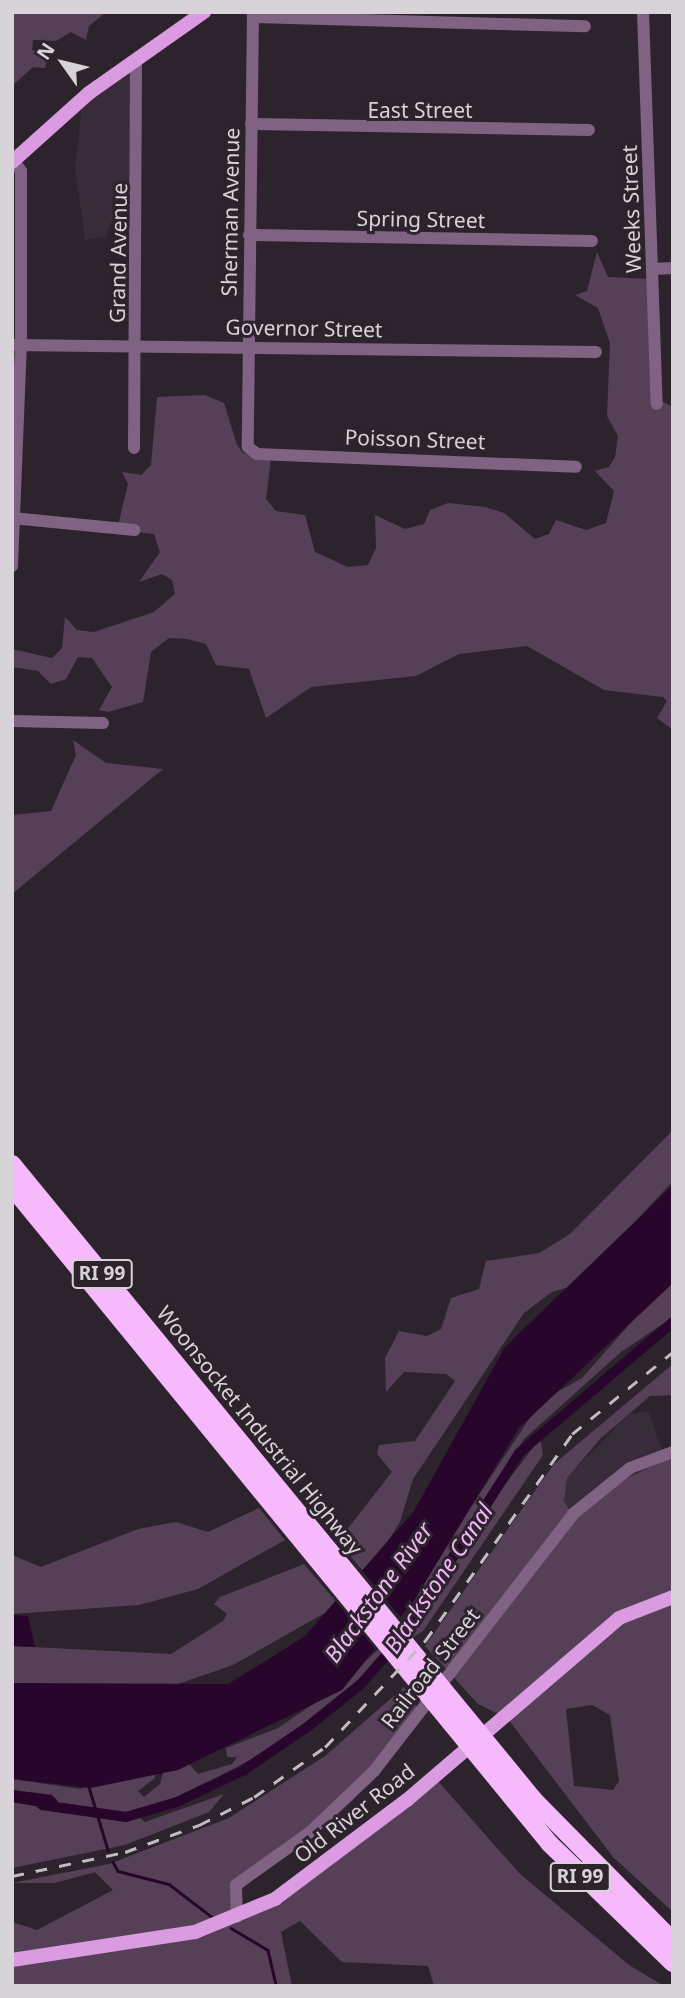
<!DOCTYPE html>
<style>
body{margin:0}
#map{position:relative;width:685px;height:1998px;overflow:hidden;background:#2c232d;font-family:"Noto Sans",sans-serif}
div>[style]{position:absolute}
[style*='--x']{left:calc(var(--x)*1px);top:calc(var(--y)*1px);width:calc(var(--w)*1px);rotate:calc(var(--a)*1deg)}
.built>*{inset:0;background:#392c3a}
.green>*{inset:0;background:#564058}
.water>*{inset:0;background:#28062b}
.pier>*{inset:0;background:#2c232d}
.stream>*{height:2.5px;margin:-1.25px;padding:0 1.25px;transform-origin:1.25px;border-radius:1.25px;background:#28062b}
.canal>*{height:10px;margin:-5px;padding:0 5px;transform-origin:5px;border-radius:5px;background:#28062b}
.minor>*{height:12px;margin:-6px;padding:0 6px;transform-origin:6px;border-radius:6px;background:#806283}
.major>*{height:14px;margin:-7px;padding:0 7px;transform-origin:7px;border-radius:7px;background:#da9be0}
.highway>*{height:18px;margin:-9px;padding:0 9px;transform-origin:9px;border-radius:9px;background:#f6b9fb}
.rail>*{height:2.5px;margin-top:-1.25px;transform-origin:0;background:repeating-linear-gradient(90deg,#c1bbc2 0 12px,transparent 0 24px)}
span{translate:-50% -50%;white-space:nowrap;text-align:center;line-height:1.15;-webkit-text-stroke:6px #2c232d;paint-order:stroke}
.shield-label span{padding:2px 5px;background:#2c232d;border:2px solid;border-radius:5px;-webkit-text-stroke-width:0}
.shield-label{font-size:19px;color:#d8d2d9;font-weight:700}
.street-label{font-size:21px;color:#d8d2d9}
.water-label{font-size:23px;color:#f1b5f6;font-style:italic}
.frame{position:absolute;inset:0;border:14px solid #d8d2d9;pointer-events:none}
.north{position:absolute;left:28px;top:28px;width:70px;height:70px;-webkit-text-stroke:5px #2c232d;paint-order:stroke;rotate:304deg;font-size:19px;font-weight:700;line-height:28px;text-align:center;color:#d8d2d9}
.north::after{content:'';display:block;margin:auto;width:24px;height:32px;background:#d8d2d9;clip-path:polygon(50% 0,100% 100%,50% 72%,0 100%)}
</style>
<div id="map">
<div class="built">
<i style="clip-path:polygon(137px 65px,140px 221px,111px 222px,106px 237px,85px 240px,75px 168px,82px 104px)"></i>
<i style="clip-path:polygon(648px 1411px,665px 1458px,574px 1515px,564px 1501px,566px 1478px,629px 1414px)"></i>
</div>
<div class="green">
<i style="clip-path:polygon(12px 12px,106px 12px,89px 26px,86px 40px,71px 32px,56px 41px,33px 40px,32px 50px,48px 54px,45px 68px,33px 67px,12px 86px)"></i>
<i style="clip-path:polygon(597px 252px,608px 277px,652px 279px,655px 398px,673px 407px,673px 730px,657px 718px,667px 701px,663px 697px,604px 690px,527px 646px,459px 654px,416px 676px,311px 687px,266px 718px,249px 669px,216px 665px,206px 644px,187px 639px,169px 638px,151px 652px,143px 702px,108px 712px,99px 710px,112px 687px,92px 658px,78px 657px,66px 679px,51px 684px,38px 671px,12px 667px,12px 649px,52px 658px,62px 648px,65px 617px,77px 630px,94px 632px,154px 612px,175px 594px,172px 580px,162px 574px,139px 582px,160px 552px,154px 534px,117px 530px,128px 484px,122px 472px,141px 475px,151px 465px,157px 397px,205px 395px,224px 403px,237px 445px,243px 453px,271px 458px,266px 499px,276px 511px,305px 515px,315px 552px,348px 567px,368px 565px,376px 548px,375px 515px,405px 529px,424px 524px,430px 510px,448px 503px,485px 507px,504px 513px,535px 539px,549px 534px,556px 520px,586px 530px,606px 523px,614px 491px,595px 471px,609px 467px,615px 457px,618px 436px,607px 416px,610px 343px,598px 308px,575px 295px,587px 291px)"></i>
<i style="clip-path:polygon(73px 740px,106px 763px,163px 769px,12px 894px,12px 815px,51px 811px,76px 755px)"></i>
<i style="clip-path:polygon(673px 1130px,673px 1181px,576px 1285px,552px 1292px,524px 1313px,413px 1479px,400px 1522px,366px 1575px,338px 1541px,392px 1472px,377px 1454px,379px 1445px,415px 1441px,455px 1381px,446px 1374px,404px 1372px,386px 1392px,385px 1358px,399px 1331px,427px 1336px,441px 1329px,451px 1298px,479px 1289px,486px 1261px,539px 1253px,570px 1234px)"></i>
<i style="clip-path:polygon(673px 1275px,673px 1317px,621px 1352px,524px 1439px,402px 1634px,399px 1627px,457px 1528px,541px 1401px,582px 1378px)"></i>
<i style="clip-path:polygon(evenodd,673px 1364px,673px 1395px,650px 1396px,601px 1438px,567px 1478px,564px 1501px,573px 1515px,609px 1487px,673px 1456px,673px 1912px,613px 1857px,508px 1719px,478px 1704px,425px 1646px,554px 1464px,673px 1364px,592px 1705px,610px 1715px,619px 1781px,613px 1790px,574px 1786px,566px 1709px,592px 1705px)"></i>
<i style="clip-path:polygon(540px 1438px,543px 1455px,423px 1631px,409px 1640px,491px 1503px)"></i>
<i style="clip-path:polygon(259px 1508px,285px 1540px,198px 1589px,139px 1605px,12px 1614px,12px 1555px,41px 1567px,138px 1529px,176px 1522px,208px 1532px)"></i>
<i style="clip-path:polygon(304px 1564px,339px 1605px,233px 1665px,166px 1688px,12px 1683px,12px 1646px,171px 1654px,223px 1621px,227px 1614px,214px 1604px,220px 1597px)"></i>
<i style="clip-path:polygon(383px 1645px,388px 1649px,361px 1682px,273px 1748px,140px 1818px,145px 1822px,224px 1794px,209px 1812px,125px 1845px,12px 1868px,12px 1802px,52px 1809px,52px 1795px,12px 1790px,12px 1779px,80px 1789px,156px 1767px,155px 1778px,138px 1791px,144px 1797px,160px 1784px,164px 1769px,189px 1764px,198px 1774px,232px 1764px,237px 1757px,227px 1757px,226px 1748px,278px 1728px,334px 1690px)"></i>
<i style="clip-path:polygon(404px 1687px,420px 1712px,352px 1801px,237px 1892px,236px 1912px,289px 1896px,437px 1780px,519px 1873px,629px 1965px,664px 1986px,434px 1986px,428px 1966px,342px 1962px,300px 1921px,281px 1932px,292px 1986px,12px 1986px,12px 1922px,37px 1930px,113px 1890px,95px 1872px,55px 1883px,12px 1883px,109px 1864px,229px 1818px,325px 1756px)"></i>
</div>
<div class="water">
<i style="clip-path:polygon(673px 1185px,673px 1283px,519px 1428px,415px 1599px,342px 1690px,178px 1770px,91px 1788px,12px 1779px,12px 1683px,228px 1684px,304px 1637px,414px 1511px,505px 1347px)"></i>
<i style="clip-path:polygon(12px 1615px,28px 1616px,35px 1647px,12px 1646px)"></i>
<i style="clip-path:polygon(12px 1790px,52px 1795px,58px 1801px,53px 1809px,12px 1802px)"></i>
</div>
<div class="pier">
<i style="clip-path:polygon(360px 1568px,403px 1620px,377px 1651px,333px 1598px)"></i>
</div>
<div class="stream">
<i style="--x:89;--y:1787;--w:66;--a:73.2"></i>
<i style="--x:113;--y:1862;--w:10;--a:61"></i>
<i style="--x:118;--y:1871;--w:53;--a:14.3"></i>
<i style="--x:169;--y:1884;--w:54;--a:37.5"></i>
<i style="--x:231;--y:1928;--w:43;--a:30.7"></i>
<i style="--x:268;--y:1950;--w:37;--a:77"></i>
</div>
<div class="canal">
<i style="--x:42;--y:1805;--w:85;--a:8.1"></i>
<i style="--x:126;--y:1817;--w:53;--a:-16.4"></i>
<i style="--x:177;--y:1802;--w:74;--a:-25.5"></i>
<i style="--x:244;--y:1770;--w:75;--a:-34.1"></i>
<i style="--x:306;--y:1728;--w:70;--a:-38.7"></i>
<i style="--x:361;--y:1684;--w:62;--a:-48.9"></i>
<i style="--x:402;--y:1637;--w:218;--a:-57.5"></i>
<i style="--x:519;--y:1453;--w:202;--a:-40.4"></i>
</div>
<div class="minor">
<i style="--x:253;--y:12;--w:435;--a:90.7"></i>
<i style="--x:248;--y:447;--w:11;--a:38"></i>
<i style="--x:257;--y:454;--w:319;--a:2.3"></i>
<i style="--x:643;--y:12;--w:392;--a:88"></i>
<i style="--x:253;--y:17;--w:332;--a:1.6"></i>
<i style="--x:251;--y:124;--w:338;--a:1"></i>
<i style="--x:249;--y:235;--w:343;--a:1"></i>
<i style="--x:653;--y:269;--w:20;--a:-3"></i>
<i style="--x:12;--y:345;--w:584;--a:0.69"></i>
<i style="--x:134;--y:448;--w:388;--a:-89.7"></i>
<i style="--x:12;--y:518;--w:123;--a:5.6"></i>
<i style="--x:12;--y:566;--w:221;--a:-87.7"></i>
<i style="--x:21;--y:345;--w:174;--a:-90"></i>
<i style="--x:21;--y:171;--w:12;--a:-125"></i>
<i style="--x:12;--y:721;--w:91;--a:1.3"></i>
<i style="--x:237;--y:1917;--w:32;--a:-92"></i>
<i style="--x:236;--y:1885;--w:90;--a:-35.5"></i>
<i style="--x:309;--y:1833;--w:90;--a:-43.6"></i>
<i style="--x:374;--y:1771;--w:325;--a:-52.2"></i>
<i style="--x:573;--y:1514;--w:73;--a:-38.9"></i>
<i style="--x:630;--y:1468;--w:46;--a:-20.4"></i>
</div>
<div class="major">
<i style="--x:12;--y:162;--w:103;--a:-41.9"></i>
<i style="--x:89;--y:93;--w:141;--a:-35.2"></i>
<i style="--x:12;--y:1960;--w:185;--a:-8.7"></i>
<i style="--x:195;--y:1932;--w:87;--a:-22.4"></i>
<i style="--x:275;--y:1899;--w:165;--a:-36.9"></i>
<i style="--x:407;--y:1800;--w:279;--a:-40.6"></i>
<i style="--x:619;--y:1618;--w:58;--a:-21.3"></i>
</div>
<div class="highway">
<i style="--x:12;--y:1164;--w:823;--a:50.62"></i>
<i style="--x:534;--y:1800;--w:198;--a:45.4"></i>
<i style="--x:12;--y:1187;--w:849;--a:50.69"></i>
<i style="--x:550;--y:1844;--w:171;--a:44.1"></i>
</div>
<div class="rail">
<i style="--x:12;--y:1876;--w:116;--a:-12"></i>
<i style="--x:125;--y:1852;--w:79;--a:-20"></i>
<i style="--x:199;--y:1825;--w:62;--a:-27"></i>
<i style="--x:254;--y:1797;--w:87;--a:-35.2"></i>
<i style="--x:325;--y:1747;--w:146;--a:-46.7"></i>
<i style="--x:425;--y:1641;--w:254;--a:-54.6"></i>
<i style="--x:572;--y:1434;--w:130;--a:-39.1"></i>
</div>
<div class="shield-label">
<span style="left:102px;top:1274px">RI 99</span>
<span style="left:580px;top:1877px">RI 99</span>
</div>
<div class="street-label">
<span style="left:420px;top:110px">East Street</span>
<span style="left:631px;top:209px;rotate:-92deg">Weeks Street</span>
<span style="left:230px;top:212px;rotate:-89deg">Sherman Avenue</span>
<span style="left:421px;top:219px;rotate:1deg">Spring Street</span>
<span style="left:118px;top:253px;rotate:-89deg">Grand Avenue</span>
<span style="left:304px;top:328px;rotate:1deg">Governor Street</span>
<span style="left:415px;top:439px;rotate:2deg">Poisson Street</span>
<span style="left:260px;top:1430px;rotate:51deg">Woonsocket Industrial Highway</span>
<span style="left:430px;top:1668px;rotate:-52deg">Railroad Street</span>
<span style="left:354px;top:1813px;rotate:-38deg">Old River Road</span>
</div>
<div class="water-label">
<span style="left:438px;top:1578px;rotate:-56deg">Blackstone Canal</span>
<span style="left:378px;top:1592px;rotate:-54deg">Blackstone River</span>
</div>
<div class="frame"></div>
<div class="north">N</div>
</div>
